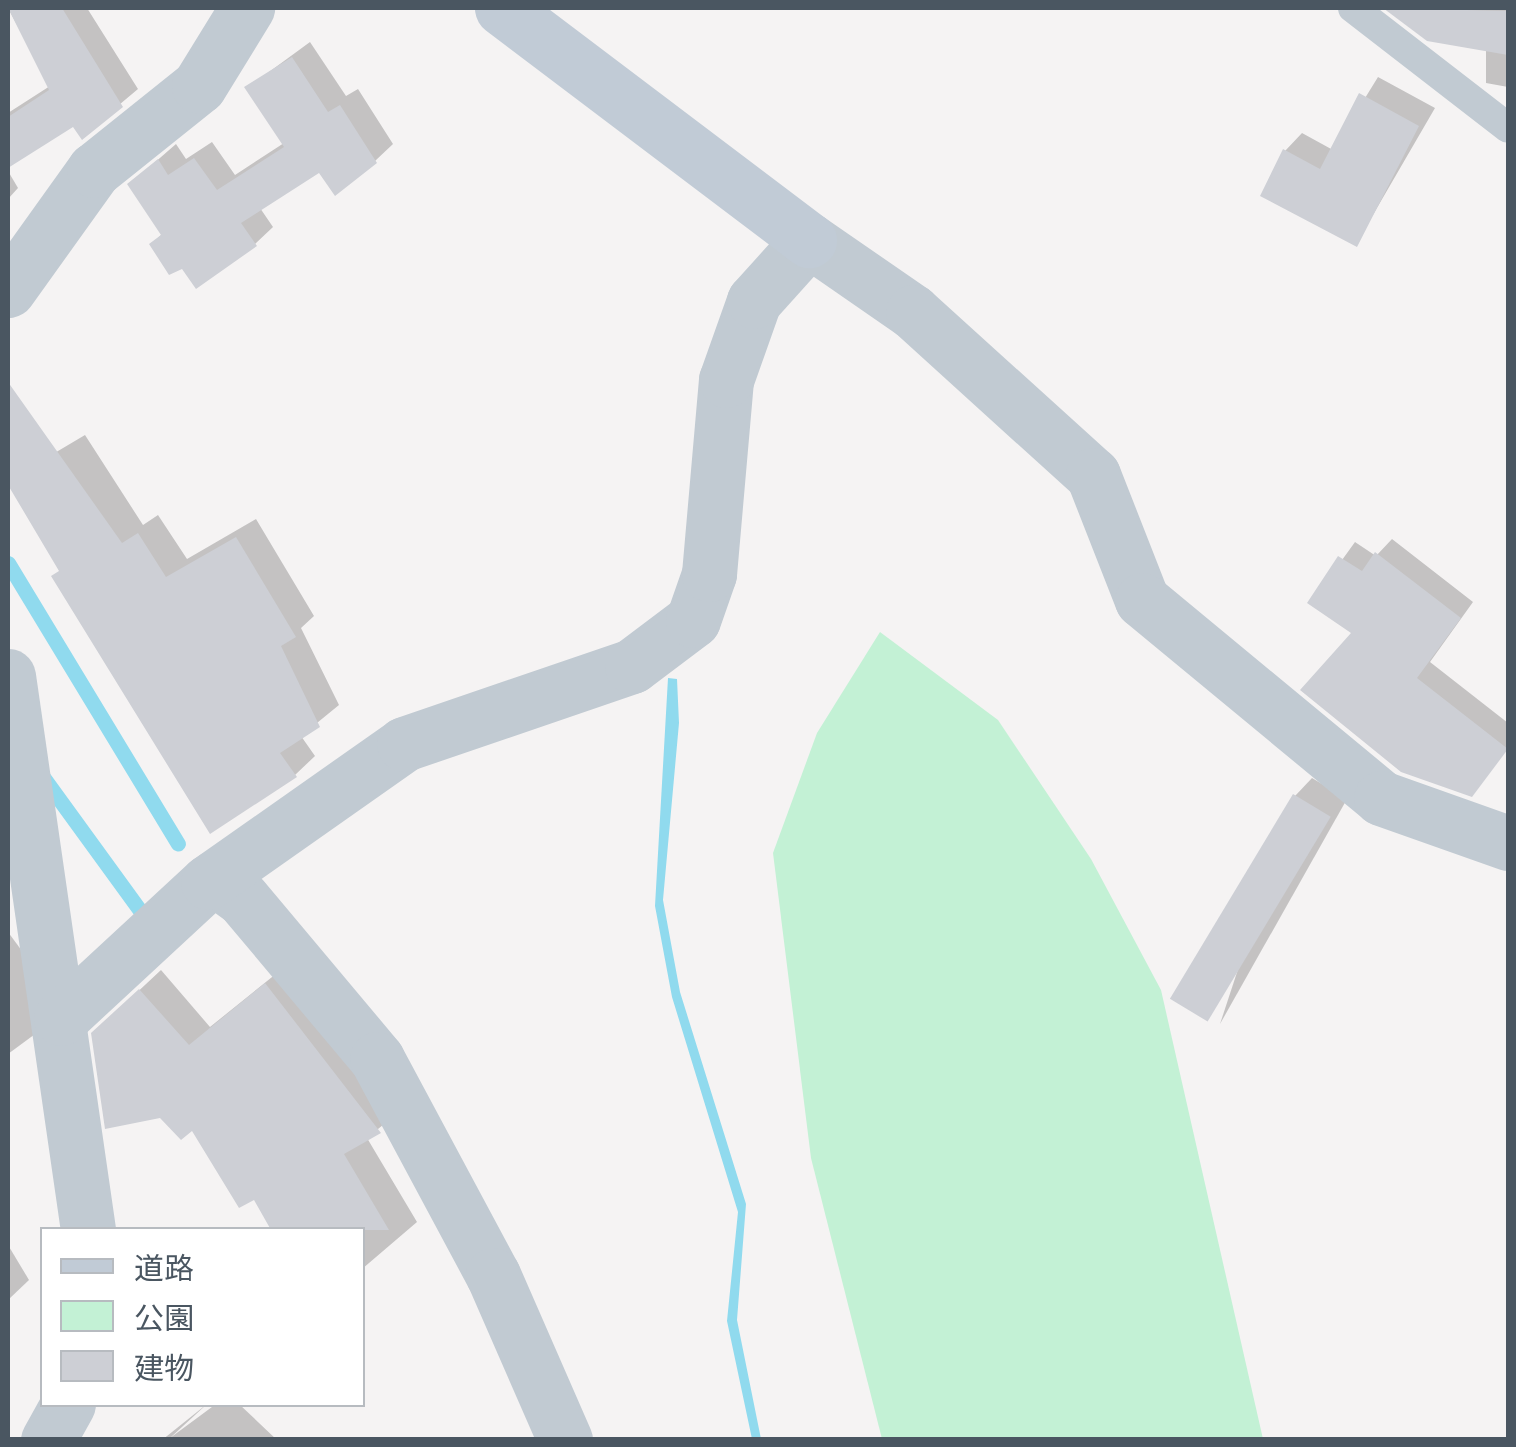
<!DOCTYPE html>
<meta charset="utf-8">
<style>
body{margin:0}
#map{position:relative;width:1516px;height:1447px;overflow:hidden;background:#f5f3f3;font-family:Inter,"Noto Sans JP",sans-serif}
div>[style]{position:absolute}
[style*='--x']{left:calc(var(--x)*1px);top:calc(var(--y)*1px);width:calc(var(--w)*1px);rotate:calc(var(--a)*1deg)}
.green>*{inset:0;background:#c3f1d5}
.water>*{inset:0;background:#90daee}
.shadow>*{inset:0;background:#0003}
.stream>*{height:15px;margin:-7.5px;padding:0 7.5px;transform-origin:7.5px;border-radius:7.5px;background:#90daee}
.building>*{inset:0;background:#cdcfd5;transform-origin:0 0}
.lane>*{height:30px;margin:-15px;padding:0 15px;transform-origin:15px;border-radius:15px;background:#c1cad2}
.street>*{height:55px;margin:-27.5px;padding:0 27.5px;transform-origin:27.5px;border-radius:27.5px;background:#c1cad2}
.secondary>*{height:55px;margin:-27.5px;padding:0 27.5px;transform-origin:27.5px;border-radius:27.5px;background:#c1cbd6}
span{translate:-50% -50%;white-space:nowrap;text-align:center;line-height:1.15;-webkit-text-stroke:8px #fff;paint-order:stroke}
.frame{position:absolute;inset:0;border:10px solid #4a5661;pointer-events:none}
.legend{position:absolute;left:40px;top:1227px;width:325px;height:180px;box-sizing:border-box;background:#fff;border:2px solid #b7bbc0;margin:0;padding:12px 18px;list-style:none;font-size:30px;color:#4a5661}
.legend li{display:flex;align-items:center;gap:20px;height:50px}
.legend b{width:50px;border:2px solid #b7bbc0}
</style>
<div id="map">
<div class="green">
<i style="clip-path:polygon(880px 632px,998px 720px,1091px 859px,1161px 990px,1263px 1439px,882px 1439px,811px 1158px,773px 853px,817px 733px)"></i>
</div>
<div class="water">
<i style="clip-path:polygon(668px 678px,677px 679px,679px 723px,663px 900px,680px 992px,746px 1204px,737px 1320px,761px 1439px,752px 1439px,727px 1321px,738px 1212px,672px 997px,655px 906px)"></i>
</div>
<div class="shadow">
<i style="clip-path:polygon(8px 8px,87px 8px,138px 89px,82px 136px,74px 123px,8px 165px,8px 113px,50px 86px)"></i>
<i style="clip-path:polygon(1444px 8px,1508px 8px,1508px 87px,1486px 83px,1486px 49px,1438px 41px)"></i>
<i style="clip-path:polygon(310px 42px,346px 96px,358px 89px,393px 144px,375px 161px,320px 169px,260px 208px,273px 227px,255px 244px,182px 266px,152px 244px,163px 233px,130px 184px,176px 144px,186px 159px,212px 142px,235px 175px,284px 143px,247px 88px)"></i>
<i style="clip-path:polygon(1378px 77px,1435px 108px,1356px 244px,1285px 151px,1302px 133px,1333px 150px)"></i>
<i style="clip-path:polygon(8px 171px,18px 188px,8px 199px)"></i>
<i style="clip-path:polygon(85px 435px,143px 525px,158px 515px,187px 559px,256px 519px,314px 616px,301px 628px,339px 705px,301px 736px,315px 756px,295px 775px,61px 569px,31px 467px)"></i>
<i style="clip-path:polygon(1392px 539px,1473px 602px,1430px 662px,1508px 723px,1508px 745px,1472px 794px,1355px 633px,1311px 603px,1355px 542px,1376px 556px)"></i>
<i style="clip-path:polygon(1312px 778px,1347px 799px,1220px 1024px,1295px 796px)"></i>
<i style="clip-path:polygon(8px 932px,39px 974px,46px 1026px,8px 1054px)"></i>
<i style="clip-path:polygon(287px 965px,400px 1111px,367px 1138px,417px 1222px,362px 1269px,362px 1230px,255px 1197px,192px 1127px,115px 1013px,161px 970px,210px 1027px)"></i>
<i style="clip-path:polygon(8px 1245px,29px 1280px,8px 1300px)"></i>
<i style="clip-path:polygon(207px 1404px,170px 1438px,216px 1404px,239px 1404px,277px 1440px,162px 1440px)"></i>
</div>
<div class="stream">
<i style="--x:8;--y:563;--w:328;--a:58.8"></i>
<i style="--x:43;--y:777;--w:172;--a:54"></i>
</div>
<div class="building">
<i style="clip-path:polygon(8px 8px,62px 8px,123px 107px,82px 140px,73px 127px,8px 168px,8px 117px,49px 90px)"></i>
<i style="clip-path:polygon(1383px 8px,1508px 11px,1508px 55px,1427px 41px)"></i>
<i style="clip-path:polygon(292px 57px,328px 112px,340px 105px,377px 163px,335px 196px,319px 173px,241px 223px,257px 246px,196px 289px,182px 269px,169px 275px,149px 244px,161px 235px,127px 184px,158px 159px,168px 175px,194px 158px,217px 190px,284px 147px,244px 87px)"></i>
<i style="clip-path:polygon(1359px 93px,1419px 126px,1357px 247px,1260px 196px,1283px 149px,1320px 169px)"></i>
<i style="clip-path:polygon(8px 382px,122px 543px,138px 533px,166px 577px,236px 537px,296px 637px,281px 646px,320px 727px,280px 753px,297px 777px,210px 834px,51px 576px,59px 571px,8px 485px)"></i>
<i style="clip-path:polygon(1375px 552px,1461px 618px,1417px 678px,1508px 749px,1472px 797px,1401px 772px,1300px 690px,1351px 633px,1307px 603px,1338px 556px,1362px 571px)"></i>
<i style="left:1293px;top:794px;width:44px;height:239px;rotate:31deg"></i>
<i style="clip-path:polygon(265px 983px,381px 1133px,344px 1154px,389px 1230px,271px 1230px,254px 1200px,239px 1208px,192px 1131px,181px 1140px,160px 1118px,105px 1129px,91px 1033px,139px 989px,189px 1045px)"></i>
</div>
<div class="lane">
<i style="--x:1353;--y:8;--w:196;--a:37.7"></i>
</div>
<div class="street">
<i style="--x:8;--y:290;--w:148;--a:-54.4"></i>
<i style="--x:94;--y:170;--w:134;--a:-38.7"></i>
<i style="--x:199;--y:86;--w:92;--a:-58.4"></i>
<i style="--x:8;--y:676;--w:560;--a:81.78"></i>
<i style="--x:214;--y:878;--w:34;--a:36"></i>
<i style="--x:242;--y:898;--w:210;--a:50"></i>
<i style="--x:377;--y:1059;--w:245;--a:61.8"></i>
<i style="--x:493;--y:1275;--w:180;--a:66.4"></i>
<i style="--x:61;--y:1018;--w:200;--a:-42.8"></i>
<i style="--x:208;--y:882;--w:240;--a:-35.1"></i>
<i style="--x:404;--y:744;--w:241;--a:-18.9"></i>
<i style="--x:632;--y:666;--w:76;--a:-37"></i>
<i style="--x:693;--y:620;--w:49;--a:-70.8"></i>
<i style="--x:709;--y:574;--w:195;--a:-85"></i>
<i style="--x:726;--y:380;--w:84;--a:-70.5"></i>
<i style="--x:754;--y:301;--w:82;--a:-48"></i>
<i style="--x:809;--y:240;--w:126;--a:34.7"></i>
<i style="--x:913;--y:312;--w:243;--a:42.2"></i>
<i style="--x:1093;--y:475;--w:134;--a:68.6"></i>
<i style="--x:1142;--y:600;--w:310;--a:39.6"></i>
<i style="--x:1381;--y:798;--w:135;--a:19.5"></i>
<i style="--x:48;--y:1440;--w:41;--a:-60.9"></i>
</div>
<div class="secondary">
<i style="--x:502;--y:8;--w:385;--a:37.1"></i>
</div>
<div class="frame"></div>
<ul class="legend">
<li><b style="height:12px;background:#c1cbd6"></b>道路</li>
<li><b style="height:28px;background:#c3f1d5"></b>公園</li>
<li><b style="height:28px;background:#cdcfd5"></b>建物</li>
</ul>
</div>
